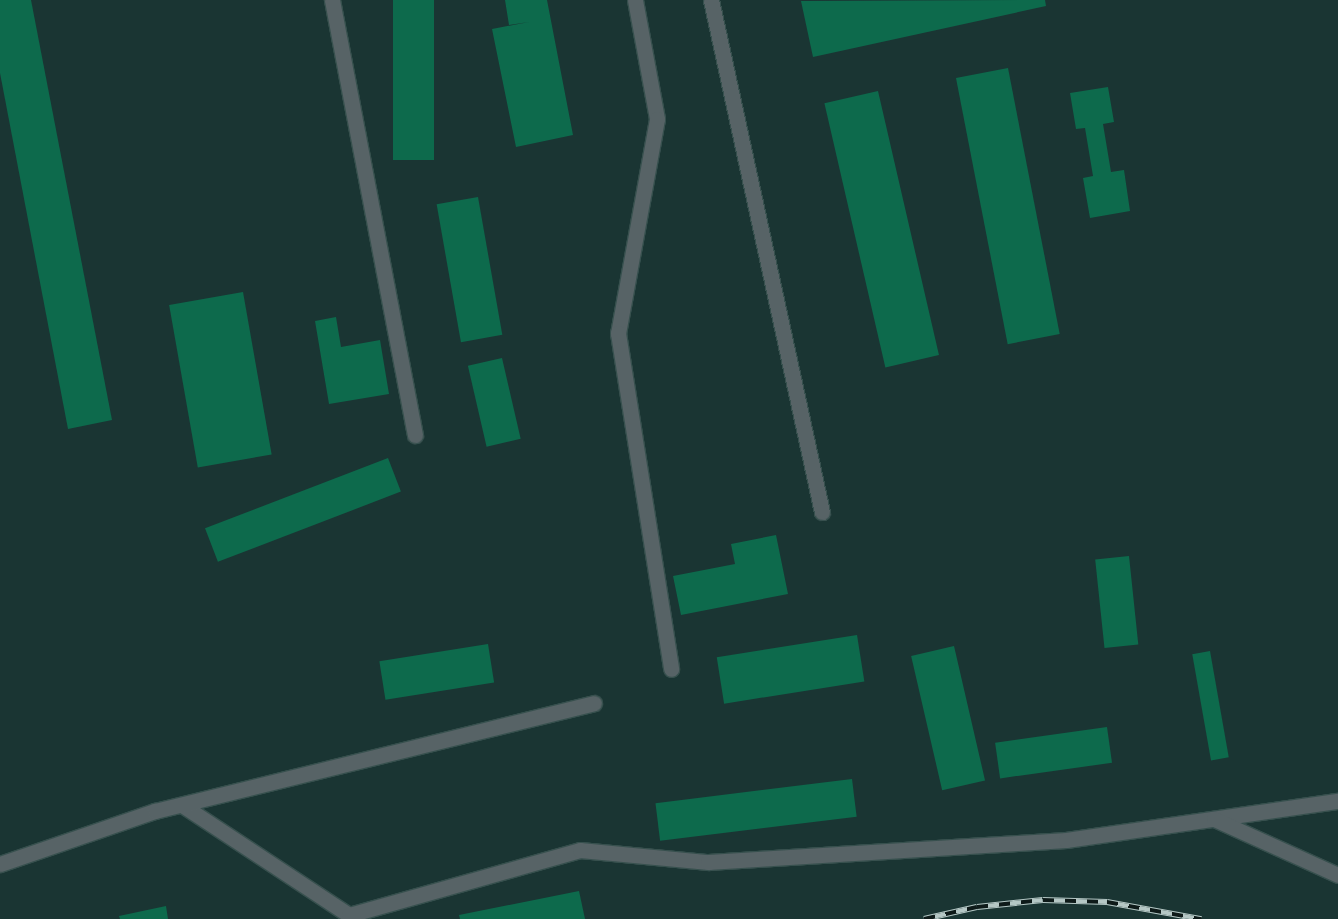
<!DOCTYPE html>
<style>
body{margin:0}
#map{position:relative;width:1338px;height:919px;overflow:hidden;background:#1a3533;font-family:"DM Sans",sans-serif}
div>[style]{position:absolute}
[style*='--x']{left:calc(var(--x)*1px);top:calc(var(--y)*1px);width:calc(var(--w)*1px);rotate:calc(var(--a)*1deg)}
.building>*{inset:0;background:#0d6a4c;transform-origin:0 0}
.roads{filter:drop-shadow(1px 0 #37504e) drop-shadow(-1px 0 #37504e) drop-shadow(0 1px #37504e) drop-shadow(0 -1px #37504e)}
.minor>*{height:15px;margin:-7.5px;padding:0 7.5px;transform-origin:7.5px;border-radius:7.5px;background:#576366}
.rail>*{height:5.5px;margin-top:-2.75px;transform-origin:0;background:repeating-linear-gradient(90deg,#0e1a19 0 11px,#b5c7c5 0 22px);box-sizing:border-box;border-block:1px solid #b5c7c5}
span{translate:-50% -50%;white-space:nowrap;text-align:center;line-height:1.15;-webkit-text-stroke:4px #0e1a19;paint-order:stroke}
</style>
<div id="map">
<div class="building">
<i style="clip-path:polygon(0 0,31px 0,112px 420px,68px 429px,0 73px)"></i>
<i style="left:393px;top:0;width:41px;height:160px"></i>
<i style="clip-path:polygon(505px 0,547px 0,573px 135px,516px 147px,492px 29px,529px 22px,509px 25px)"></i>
<i style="clip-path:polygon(1045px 0,1046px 6px,813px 57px,801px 1px)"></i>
<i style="left:1008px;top:68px;width:271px;height:53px;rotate:79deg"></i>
<i style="clip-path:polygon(1108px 87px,1114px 122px,1103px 124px,1111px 172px,1124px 170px,1130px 211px,1090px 218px,1083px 178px,1093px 176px,1085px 128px,1076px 129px,1070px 93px)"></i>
<i style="left:878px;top:91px;width:271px;height:55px;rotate:77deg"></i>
<i style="left:478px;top:197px;width:140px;height:42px;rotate:80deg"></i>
<i style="left:243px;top:292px;width:165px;height:75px;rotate:80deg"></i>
<i style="clip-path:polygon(336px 317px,341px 347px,380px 340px,389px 394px,329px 404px,315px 321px)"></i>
<i style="left:502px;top:358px;width:83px;height:35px;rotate:77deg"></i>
<i style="left:388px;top:458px;width:36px;height:196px;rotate:69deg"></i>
<i style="clip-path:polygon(776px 535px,788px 594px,681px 615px,673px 576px,735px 564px,731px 544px)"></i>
<i style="left:1129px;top:556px;width:89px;height:34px;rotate:84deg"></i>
<i style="left:857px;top:635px;width:47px;height:142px;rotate:81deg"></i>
<i style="left:488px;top:644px;width:39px;height:110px;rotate:81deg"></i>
<i style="left:954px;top:646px;width:138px;height:44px;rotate:77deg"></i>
<i style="left:1210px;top:651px;width:108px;height:18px;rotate:80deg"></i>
<i style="left:1107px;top:727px;width:36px;height:113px;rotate:82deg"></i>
<i style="left:852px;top:779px;width:38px;height:198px;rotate:83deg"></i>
<i style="clip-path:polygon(579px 891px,585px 919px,460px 919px,459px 915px)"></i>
<i style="clip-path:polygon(166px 906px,168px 919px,120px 919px,119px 916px)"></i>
</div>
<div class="roads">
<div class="minor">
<i style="--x:332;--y:0;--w:443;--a:79.2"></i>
<i style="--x:635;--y:0;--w:121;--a:79.5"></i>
<i style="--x:657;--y:119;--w:218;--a:100.3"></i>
<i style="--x:618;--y:333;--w:340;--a:81"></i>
<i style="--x:711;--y:0;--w:524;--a:77.77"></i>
<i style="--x:182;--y:805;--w:200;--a:33.4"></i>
<i style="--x:349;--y:915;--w:240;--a:-15.7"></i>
<i style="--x:580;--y:850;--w:129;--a:5.4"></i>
<i style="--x:708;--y:862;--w:359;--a:-3.5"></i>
<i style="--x:1066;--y:840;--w:275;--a:-8.2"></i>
<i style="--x:1214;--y:819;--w:136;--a:24.3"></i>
<i style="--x:0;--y:864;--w:164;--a:-18.9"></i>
<i style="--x:155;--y:811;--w:452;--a:-13.8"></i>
</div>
</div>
<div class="rail">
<i style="--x:924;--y:919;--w:54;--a:-12.8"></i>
<i style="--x:977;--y:907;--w:66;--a:-6.1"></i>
<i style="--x:1043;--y:900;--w:64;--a:1.8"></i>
<i style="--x:1107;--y:902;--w:96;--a:10.3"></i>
</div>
</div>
